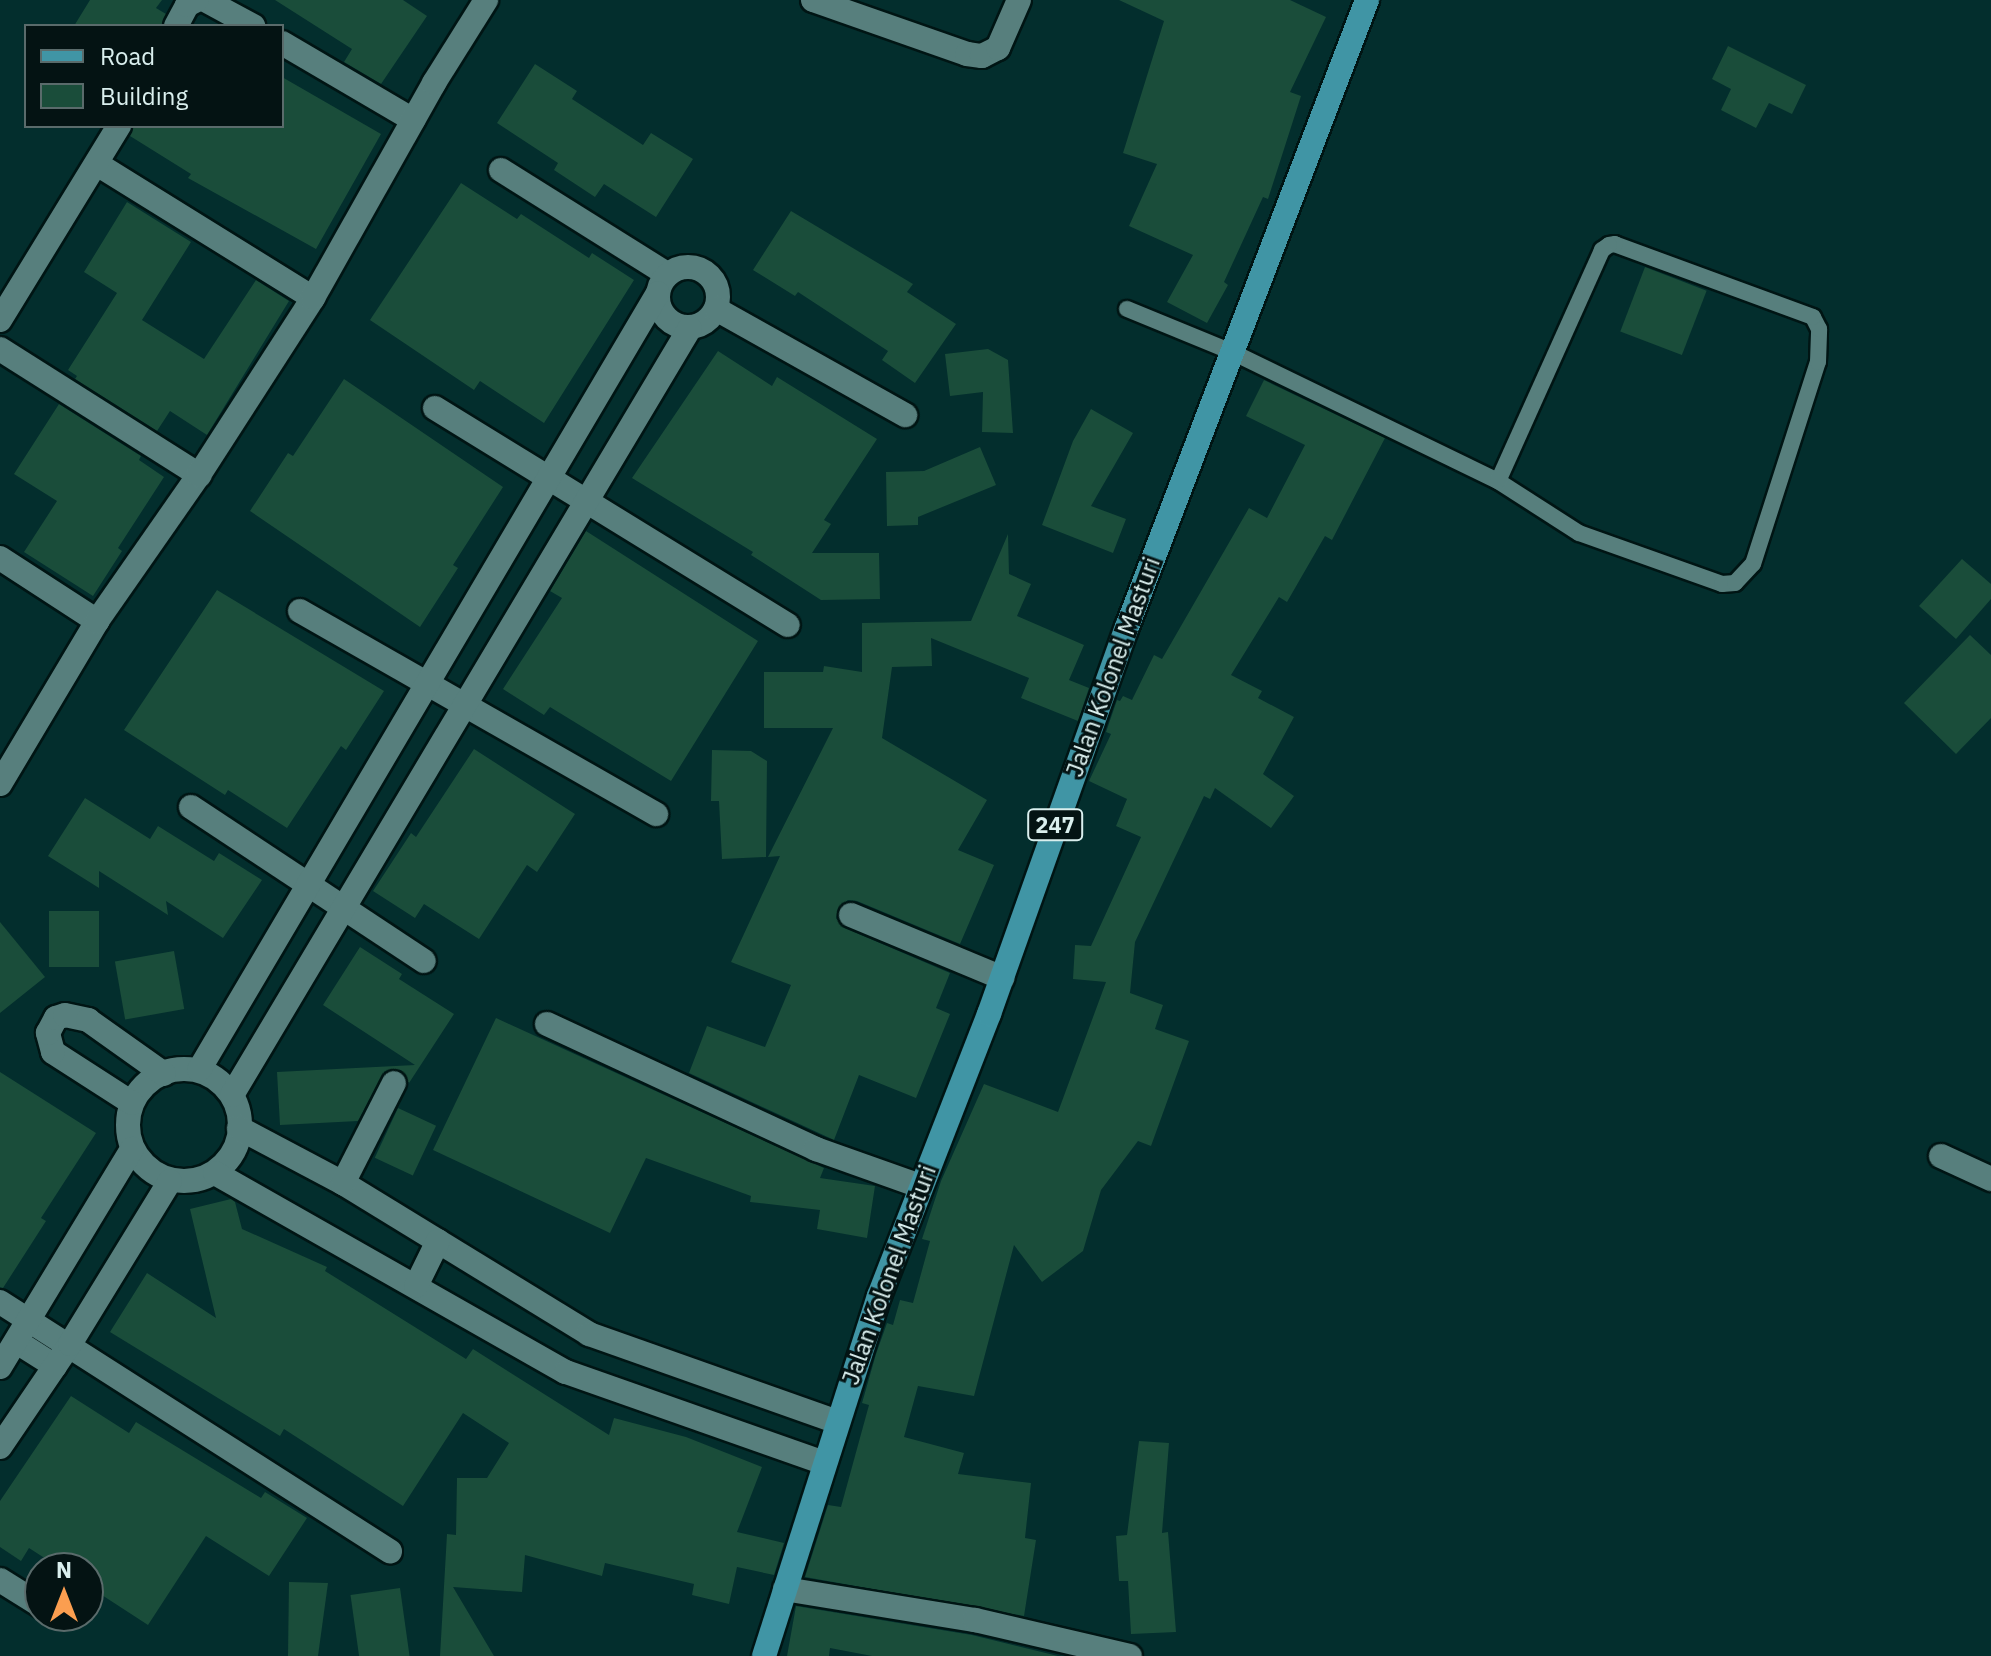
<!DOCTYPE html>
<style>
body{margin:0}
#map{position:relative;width:1991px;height:1656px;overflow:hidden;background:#032e2d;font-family:"IBM Plex Sans",sans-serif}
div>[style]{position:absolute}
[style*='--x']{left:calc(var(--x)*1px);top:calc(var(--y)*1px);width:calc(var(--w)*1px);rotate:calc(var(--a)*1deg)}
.building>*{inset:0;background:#1a4d3a;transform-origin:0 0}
.roads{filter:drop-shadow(2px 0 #001514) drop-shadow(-2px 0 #001514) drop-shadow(0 2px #001514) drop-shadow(0 -2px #001514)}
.service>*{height:16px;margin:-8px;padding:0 8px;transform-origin:8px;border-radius:8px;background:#577f7d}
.minor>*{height:24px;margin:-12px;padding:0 12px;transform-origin:12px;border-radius:12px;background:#577f7d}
.minor>.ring{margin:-12px;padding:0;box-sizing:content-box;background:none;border:24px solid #577f7d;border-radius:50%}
.primary>*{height:24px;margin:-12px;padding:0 12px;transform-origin:12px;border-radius:12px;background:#4095a5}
span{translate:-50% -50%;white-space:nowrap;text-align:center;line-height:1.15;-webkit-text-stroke:6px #041313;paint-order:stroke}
.shield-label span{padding:2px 6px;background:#041313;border:2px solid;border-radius:6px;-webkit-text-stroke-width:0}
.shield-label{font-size:22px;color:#daefee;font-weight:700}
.street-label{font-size:24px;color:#daefee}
.legend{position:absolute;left:24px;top:24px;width:260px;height:104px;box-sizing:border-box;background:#041313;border:2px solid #5a6b6b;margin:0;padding:10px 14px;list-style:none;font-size:24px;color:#daefee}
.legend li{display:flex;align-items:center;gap:16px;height:40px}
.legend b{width:40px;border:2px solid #5a6b6b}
.north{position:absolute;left:24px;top:1552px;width:80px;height:80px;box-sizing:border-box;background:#041313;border:2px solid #5a6b6b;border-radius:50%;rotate:0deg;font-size:22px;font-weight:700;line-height:32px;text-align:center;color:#daefee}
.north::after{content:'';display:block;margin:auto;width:28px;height:36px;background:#fb9e50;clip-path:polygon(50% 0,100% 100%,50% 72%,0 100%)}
</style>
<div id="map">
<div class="building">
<i style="clip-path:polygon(90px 0,162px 0,156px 8px,166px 14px,161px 26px,74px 26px)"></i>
<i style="clip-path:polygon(275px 0,403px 0,427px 16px,381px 84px,344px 62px,352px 49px)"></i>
<i style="clip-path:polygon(1119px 0,1290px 0,1326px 17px,1290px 92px,1301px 96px,1268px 199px,1263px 197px,1224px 282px,1228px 285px,1207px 323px,1167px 302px,1193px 255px,1129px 226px,1157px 164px,1123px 153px,1164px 21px)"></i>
<i style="clip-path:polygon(1728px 46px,1806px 85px,1792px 114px,1769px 103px,1756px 128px,1721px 110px,1731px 89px,1712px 79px)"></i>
<i style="clip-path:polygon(535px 64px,577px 91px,572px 99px,643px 145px,651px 133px,693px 159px,656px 217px,604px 184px,595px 197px,554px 170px,558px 163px,497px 123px)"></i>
<i style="clip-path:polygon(282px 77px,381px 134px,316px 249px,188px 178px,191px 174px,130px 136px,134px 126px,282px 126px)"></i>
<i style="clip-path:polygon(461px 183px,517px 219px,521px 214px,589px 258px,592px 253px,634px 280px,544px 423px,480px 381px,474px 390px,370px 320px)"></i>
<i style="clip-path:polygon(127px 202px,191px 242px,142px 320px,204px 359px,256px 280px,289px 301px,207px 435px,170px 411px,157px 431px,75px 379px,77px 376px,68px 370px,117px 293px,84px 272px)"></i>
<i style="clip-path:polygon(791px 211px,913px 284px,907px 292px,956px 324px,915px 383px,882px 360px,888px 351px,798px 292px,795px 296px,753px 270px)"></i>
<i style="left:1645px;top:267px;width:66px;height:69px;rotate:21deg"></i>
<i style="clip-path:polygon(988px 349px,1008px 360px,1013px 433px,982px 432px,983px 392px,950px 396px,945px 354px)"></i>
<i style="clip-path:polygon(718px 351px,772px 386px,777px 377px,877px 439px,824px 520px,831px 524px,812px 553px,879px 553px,880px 599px,821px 600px,751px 555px,753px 552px,632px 478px)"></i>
<i style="clip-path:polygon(344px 379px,503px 487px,453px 565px,458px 568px,420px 627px,250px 511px,288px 453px,293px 456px)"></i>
<i style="clip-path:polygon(1264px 380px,1385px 438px,1332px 540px,1325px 536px,1287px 602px,1279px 597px,1231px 675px,1262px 691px,1258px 698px,1294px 717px,1263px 774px,1294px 796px,1271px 828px,1215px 788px,1210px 799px,1204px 796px,1135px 942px,1130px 993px,1163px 1005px,1155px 1029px,1189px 1041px,1151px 1146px,1138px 1141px,1101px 1190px,1083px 1251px,1042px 1282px,1014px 1245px,974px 1396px,918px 1386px,904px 1437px,964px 1453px,958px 1474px,1031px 1483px,1025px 1538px,1036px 1540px,1024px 1616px,805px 1577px,828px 1505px,841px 1507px,869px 1405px,862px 1403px,876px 1354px,887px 1323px,893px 1325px,900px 1300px,913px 1303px,930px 1241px,922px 1239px,941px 1181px,984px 1084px,1058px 1112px,1106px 982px,1073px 979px,1075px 945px,1091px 946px,1141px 837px,1116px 826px,1127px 799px,1089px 781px,1111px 734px,1106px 732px,1117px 700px,1120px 701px,1123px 696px,1132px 700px,1154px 655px,1162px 659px,1249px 508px,1267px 518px,1305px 445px,1246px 416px)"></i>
<i style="clip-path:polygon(59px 404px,141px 456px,139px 460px,164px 477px,118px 548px,122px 551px,93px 596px,24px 552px,57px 501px,14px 474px)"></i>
<i style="clip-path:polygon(1091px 409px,1133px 433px,1091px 506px,1126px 519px,1113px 553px,1042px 525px,1073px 441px)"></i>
<i style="clip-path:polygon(980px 447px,996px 485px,918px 517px,918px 525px,887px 526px,886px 472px,924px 471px)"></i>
<i style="clip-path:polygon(586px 531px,758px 641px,671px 781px,550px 707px,544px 715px,503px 689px,562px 598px,550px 591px)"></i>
<i style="clip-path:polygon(1008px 534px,1009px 574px,1031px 584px,1017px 616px,1084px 645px,1069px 680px,1089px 688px,1078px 721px,1021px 698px,1029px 678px,931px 638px,932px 666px,892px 667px,882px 738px,987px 800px,958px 850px,994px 865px,960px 944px,857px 901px,848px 900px,838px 909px,836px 918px,845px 928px,950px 973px,936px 1008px,950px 1014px,916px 1098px,859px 1075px,834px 1140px,689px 1073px,707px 1026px,765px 1047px,791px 985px,731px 962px,780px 856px,768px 857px,833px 728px,764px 728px,764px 672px,823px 672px,824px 666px,862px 672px,862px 623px,971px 621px)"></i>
<i style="clip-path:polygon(1962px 559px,1991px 584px,1991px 599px,1956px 639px,1919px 606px)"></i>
<i style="clip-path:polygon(217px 590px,384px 691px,346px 750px,341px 746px,287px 828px,228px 790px,225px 795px,124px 730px)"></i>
<i style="clip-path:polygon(1970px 635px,1991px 655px,1991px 718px,1956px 754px,1904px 703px)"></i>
<i style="clip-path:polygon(474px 749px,575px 814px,537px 872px,527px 865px,479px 939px,424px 904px,415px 918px,373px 891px,411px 833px,416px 837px)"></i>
<i style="clip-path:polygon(712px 750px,751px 751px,767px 761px,766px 857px,722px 859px,719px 801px,711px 801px)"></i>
<i style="clip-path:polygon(85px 798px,150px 839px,158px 826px,214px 861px,219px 853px,262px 880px,223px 938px,166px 901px,168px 915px,99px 871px,99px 888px,48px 856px)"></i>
<i style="left:49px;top:911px;width:50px;height:56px"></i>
<i style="clip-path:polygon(0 922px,45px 977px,0 1013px)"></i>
<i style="clip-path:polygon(360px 947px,402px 974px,399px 979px,454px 1014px,409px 1083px,401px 1070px,385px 1071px,358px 1121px,280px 1125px,277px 1072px,415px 1065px,323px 1005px)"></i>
<i style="left:174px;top:951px;width:59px;height:60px;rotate:80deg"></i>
<i style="clip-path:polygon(496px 1018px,824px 1168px,820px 1178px,875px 1186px,867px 1238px,817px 1229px,820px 1210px,750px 1202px,751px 1196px,646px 1158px,610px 1233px,433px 1150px)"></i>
<i style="clip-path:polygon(0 1072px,96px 1133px,41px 1218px,46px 1221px,3px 1288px,0 1287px)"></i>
<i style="left:398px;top:1108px;width:42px;height:55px;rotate:25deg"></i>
<i style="clip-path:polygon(231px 1199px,235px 1202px,242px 1229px,327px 1267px,325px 1271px,466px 1359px,473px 1349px,609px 1435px,614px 1418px,686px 1437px,762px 1467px,737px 1532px,784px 1543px,774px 1575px,737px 1567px,729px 1604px,692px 1595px,694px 1584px,605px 1563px,602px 1576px,525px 1555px,522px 1592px,453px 1587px,494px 1656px,440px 1656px,447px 1534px,456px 1535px,457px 1478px,487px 1478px,509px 1443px,463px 1413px,403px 1506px,284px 1429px,280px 1436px,110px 1332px,147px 1273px,216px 1318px,190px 1209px)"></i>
<i style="clip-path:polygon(71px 1396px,129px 1433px,136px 1422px,261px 1498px,265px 1492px,307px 1518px,269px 1576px,206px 1536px,148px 1625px,88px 1586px,88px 1568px,60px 1568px,29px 1548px,21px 1561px,0 1547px,0 1501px)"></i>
<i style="clip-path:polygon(1139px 1441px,1169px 1443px,1162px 1533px,1168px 1532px,1176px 1632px,1131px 1634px,1128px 1581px,1119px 1581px,1116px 1536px,1127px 1535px)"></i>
<i style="clip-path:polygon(289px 1582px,328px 1583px,318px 1656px,288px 1656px)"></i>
<i style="left:400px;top:1588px;width:69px;height:50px;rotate:82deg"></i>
<i style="clip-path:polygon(796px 1606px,972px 1635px,1058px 1656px,872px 1656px,830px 1648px,829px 1656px,787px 1656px)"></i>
</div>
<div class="roads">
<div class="service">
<i style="--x:1127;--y:309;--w:113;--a:22.3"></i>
<i style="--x:1232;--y:352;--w:296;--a:25.9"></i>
<i style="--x:1498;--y:481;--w:96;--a:32.7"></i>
<i style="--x:1579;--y:533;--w:152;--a:19.6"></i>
<i style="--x:1722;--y:584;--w:13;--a:-4"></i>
<i style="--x:1735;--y:583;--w:26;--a:-47"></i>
<i style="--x:1753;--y:564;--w:212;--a:-72.2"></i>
<i style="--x:1818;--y:362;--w:33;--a:-88"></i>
<i style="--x:1819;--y:329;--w:13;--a:-117"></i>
<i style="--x:1813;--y:317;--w:211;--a:-159.8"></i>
<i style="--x:1615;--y:244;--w:6;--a:171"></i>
<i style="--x:1609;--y:245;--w:9;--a:144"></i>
<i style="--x:1602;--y:250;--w:253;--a:114.2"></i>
</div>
<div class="minor">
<i style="--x:205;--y:0;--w:55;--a:28.4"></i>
<i style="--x:813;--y:0;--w:163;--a:19.3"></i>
<i style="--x:967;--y:54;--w:15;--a:8"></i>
<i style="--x:982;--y:56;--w:18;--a:-27"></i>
<i style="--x:998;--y:48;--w:52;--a:-66.4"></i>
<i style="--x:176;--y:26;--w:24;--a:-62"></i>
<i style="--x:187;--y:5;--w:11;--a:-27"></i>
<i style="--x:282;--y:43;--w:152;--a:30.4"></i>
<i style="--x:97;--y:164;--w:254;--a:31.8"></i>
<i style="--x:501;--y:170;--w:196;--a:32.1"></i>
<i class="ring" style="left:658px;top:267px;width:36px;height:36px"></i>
<i style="--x:716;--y:309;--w:217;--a:29.3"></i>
<i style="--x:0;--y:320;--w:228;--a:-58.5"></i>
<i style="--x:0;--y:349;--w:236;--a:32.3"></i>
<i style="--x:435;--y:408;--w:414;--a:31.6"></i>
<i style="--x:0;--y:558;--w:116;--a:33"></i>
<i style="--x:300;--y:611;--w:410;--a:29.7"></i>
<i style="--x:0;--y:784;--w:190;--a:-59.2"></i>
<i style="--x:97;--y:621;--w:178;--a:-55.1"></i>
<i style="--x:199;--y:475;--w:211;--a:-57.2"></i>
<i style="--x:313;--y:298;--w:247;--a:-60.6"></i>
<i style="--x:434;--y:83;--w:98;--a:-57.9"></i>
<i style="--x:191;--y:807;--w:279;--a:33.5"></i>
<i style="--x:851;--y:915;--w:164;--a:22.6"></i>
<i style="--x:547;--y:1024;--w:297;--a:24.9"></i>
<i style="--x:816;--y:1149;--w:110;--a:19.6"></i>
<i class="ring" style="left:128px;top:1069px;width:88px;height:88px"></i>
<i style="--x:199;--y:1070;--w:902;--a:-59.43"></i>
<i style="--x:232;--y:1095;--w:893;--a:-59.16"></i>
<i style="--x:132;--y:1103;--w:94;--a:-147.2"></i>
<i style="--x:53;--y:1052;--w:20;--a:-105"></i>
<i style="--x:48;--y:1033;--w:17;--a:-62"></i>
<i style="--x:56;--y:1018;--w:9;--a:-18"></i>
<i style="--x:65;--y:1015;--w:24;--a:12"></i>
<i style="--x:88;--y:1020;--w:93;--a:35.4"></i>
<i style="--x:239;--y:1128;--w:118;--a:27.9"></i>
<i style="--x:343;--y:1183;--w:289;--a:31.5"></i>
<i style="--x:589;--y:1334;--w:263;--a:19.5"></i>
<i style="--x:1941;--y:1156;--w:55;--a:24.7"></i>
<i style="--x:215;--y:1173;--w:403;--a:29.6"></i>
<i style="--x:566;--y:1372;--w:274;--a:19.4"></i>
<i style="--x:343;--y:1183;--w:112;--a:-63"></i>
<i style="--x:416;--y:1286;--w:50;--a:-63.9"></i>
<i style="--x:0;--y:1302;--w:463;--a:32.6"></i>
<i style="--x:17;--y:1342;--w:45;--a:32.3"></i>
<i style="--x:0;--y:1367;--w:255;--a:-58.8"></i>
<i style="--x:0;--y:1447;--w:125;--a:-55.8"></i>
<i style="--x:70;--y:1344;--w:191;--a:-58.5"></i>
<i style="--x:0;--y:1580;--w:47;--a:32"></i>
<i style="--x:785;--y:1589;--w:193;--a:9.3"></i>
<i style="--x:975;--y:1620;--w:159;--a:13.1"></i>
</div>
<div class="primary">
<i style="--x:764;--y:1656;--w:378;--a:-72.3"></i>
<i style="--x:879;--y:1296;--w:303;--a:-68.7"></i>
<i style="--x:989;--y:1014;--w:411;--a:-70.4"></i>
<i style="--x:1127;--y:627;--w:671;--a:-69.05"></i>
</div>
</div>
<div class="shield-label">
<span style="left:1055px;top:825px">247</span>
</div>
<div class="street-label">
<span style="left:1113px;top:667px;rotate:-70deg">Jalan Kolonel Masturi</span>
<span style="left:889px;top:1275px;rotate:-70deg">Jalan Kolonel Masturi</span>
</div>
<ul class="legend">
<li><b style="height:10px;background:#4095a5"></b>Road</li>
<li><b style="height:22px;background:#1a4d3a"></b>Building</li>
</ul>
<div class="north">N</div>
</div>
